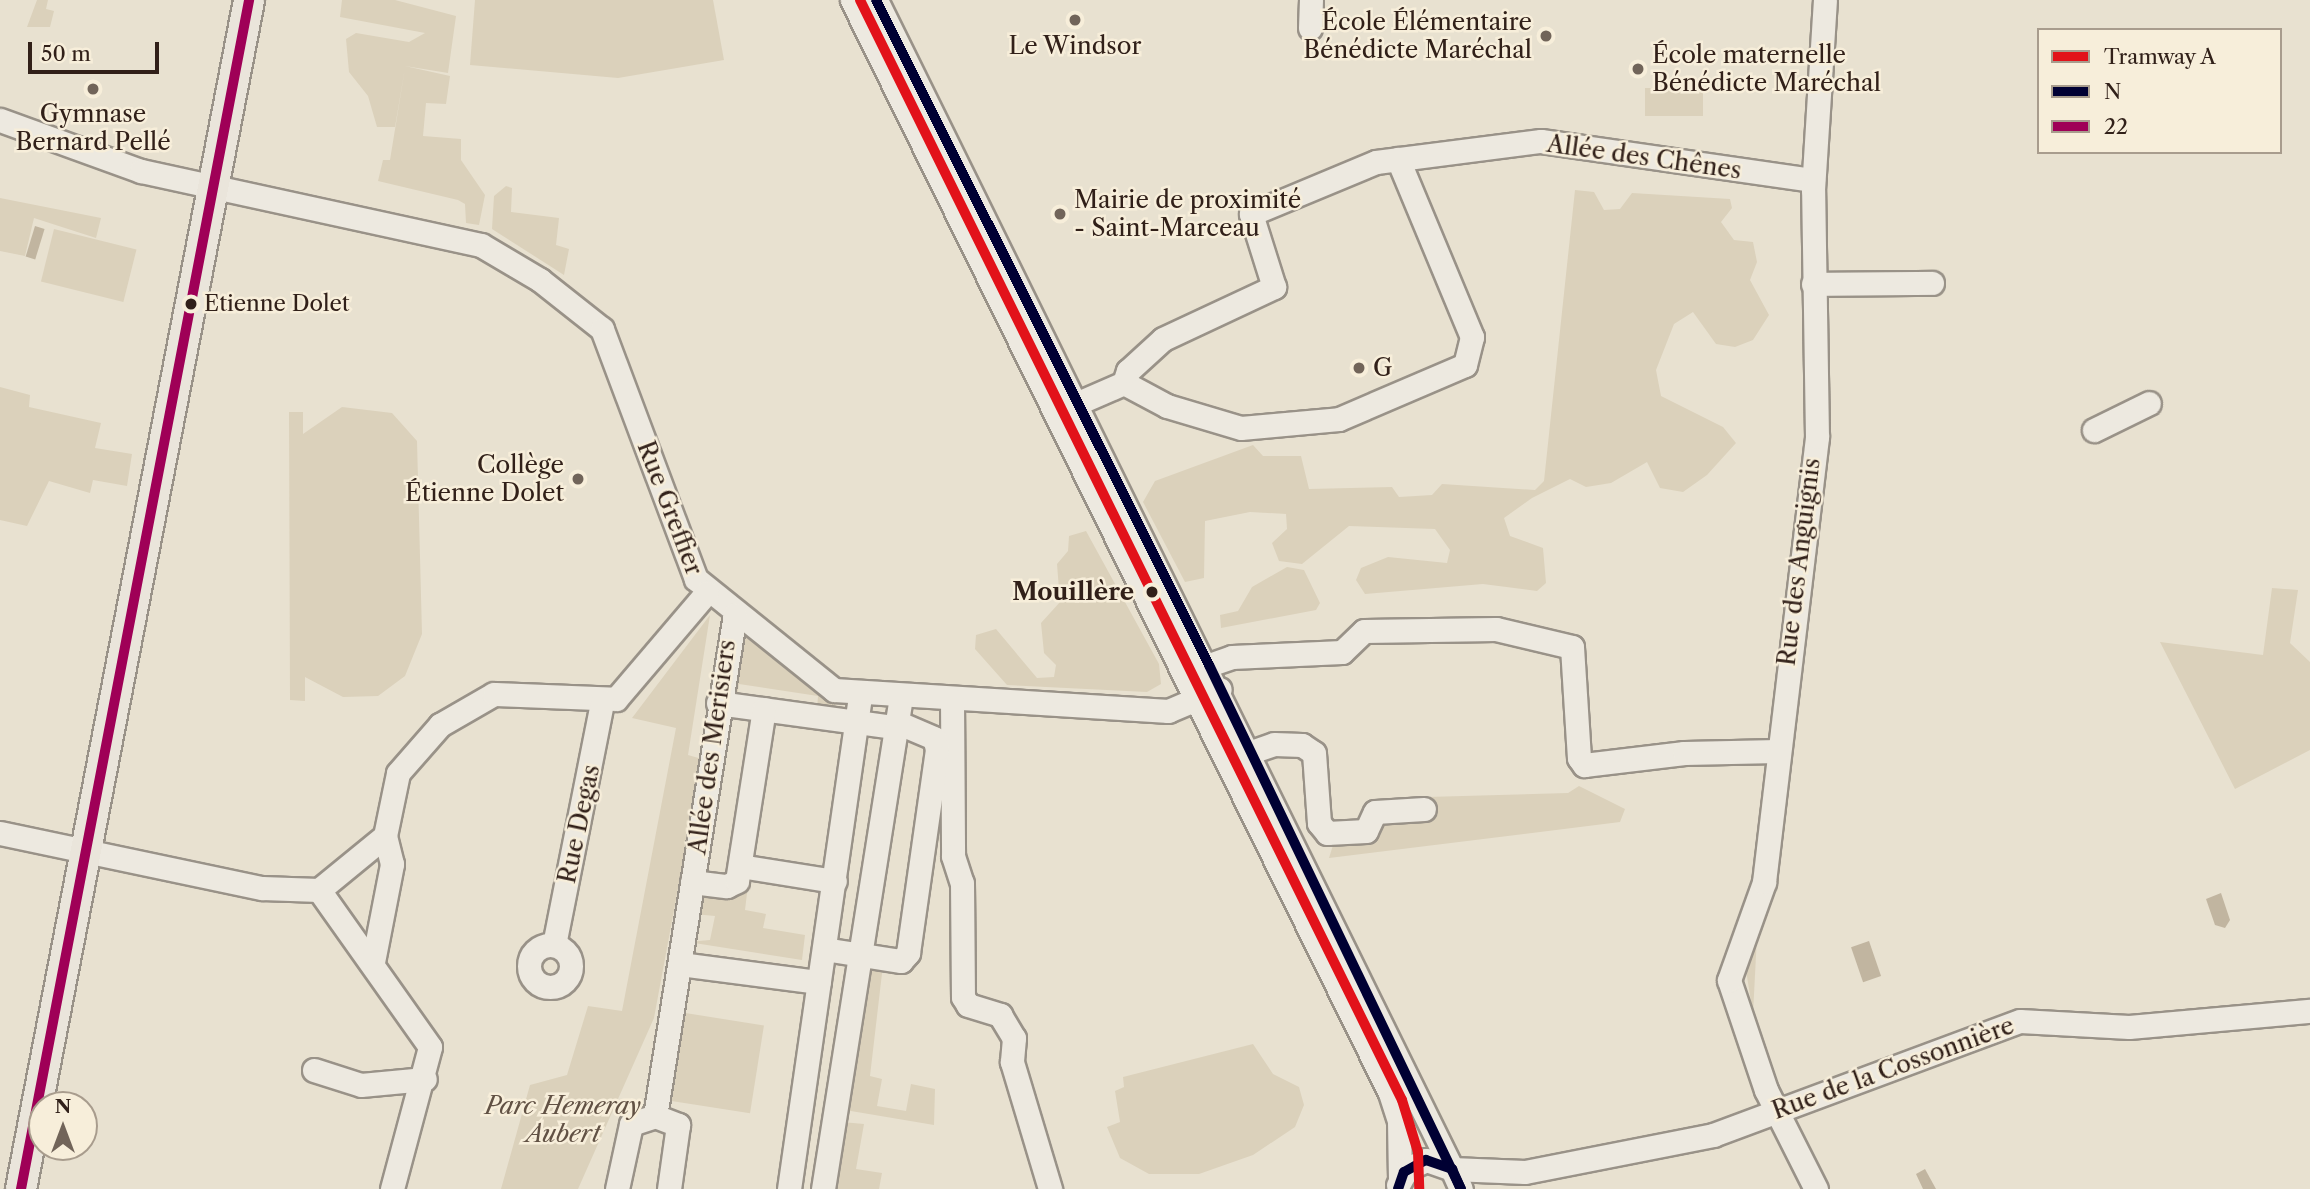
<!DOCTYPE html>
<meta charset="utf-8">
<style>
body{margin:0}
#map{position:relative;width:2310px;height:1189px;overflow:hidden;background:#e8e1d0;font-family:"Libre Caslon Text",serif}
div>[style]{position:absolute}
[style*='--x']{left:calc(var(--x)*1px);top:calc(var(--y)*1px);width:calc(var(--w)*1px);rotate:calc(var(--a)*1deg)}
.green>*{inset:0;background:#dbd1bb;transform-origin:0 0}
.water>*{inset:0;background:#c1b5a0;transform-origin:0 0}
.roads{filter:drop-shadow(2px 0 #999288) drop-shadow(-2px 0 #999288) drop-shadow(0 2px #999288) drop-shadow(0 -2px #999288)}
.minor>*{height:23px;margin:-11.5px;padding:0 11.5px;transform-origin:11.5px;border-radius:11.5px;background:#ede9e0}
.minor>.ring{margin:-11.5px;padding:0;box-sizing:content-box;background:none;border:23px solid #ede9e0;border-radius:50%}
.major>*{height:30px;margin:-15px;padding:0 15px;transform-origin:15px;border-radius:15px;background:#eae5db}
.bus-1>*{height:10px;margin:-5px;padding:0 5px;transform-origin:5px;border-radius:5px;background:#003}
.bus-2>*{height:10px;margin:-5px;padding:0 5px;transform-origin:5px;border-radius:5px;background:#9f0057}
.tram-1>*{height:10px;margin:-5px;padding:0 5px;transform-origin:5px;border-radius:5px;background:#e2121a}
.dots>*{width:19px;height:19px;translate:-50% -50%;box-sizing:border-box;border:4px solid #f7eeda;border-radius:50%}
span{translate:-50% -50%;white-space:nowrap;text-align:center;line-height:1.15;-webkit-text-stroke:5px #f7eeda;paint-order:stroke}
.bus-label{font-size:22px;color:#312019}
.left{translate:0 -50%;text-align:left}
.poi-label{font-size:24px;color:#312019}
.right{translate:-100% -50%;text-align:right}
.street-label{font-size:24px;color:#312019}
.stop-label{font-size:24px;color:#312019;font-weight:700}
.park-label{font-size:24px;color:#615144;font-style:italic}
.legend{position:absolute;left:2037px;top:28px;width:245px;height:126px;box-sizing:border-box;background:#f7eeda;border:2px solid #a89c8d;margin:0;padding:9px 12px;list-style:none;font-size:21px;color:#312019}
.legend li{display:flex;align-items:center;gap:14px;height:35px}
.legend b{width:35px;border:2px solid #a89c8d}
.north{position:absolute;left:28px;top:1091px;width:70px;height:70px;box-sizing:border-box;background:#f7eeda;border:2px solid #a89c8d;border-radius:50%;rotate:0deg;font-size:19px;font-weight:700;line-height:28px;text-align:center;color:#312019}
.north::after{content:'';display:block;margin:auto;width:24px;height:32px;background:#716459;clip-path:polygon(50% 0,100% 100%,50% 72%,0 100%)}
.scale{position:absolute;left:28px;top:42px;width:131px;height:32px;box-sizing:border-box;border:4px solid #312019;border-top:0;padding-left:9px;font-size:21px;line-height:24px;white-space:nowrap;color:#312019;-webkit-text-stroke:5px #f7eeda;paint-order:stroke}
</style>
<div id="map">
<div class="green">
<i style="clip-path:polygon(37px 0,48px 0,46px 9px,54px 11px,50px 27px,27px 27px)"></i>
<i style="clip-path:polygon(342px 0,395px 0,456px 16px,448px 73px,405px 66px,450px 76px,446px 104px,426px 103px,423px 136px,461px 139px,461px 160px,485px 195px,479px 225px,466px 223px,465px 204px,458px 200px,378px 181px,383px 160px,390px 160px,405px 68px,395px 127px,377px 127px,368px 96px,349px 72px,346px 39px,356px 33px,409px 42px,425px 33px,340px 17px)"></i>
<i style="clip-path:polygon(475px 0,713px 0,724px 60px,618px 78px,470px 65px)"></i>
<i style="left:1703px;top:88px;width:28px;height:58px;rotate:90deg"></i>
<i style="clip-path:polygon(506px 186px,512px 188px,511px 212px,559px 218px,556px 245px,569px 249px,564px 275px,492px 229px,494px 196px)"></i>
<i style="clip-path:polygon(1575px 190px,1594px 192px,1604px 210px,1620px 209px,1632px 193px,1730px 199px,1732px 208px,1721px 222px,1734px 240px,1753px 242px,1757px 262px,1750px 280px,1769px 315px,1753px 340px,1735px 347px,1716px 344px,1693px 312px,1674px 324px,1656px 370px,1661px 396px,1723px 427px,1736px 443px,1707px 475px,1683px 492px,1660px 488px,1647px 462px,1611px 483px,1586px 487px,1570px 479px,1532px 498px,1504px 518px,1510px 536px,1543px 548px,1546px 583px,1537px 591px,1483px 584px,1365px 594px,1356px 580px,1361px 568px,1388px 557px,1447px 563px,1450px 550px,1435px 529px,1349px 526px,1302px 564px,1279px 561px,1272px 543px,1287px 529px,1286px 514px,1250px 512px,1205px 521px,1204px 578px,1185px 582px,1143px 502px,1155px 481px,1253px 445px,1263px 456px,1301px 456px,1309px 489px,1392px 487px,1399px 497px,1432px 495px,1442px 484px,1535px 490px,1544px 481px)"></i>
<i style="clip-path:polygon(0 198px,101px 218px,96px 238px,34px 218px,25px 256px,0 251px)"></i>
<i style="left:54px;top:229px;width:85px;height:54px;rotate:14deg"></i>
<i style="clip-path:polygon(0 387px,30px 395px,29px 407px,101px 423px,95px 448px,132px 454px,127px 486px,93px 480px,90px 493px,49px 481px,27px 526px,0 520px)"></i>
<i style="clip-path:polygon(342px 407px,392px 413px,417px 441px,422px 634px,405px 676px,378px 696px,343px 697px,305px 677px,305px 701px,290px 700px,289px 412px,303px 412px,303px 434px)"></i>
<i style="clip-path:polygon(1086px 531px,1159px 664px,1161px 684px,1147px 692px,1007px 685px,975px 649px,976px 635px,996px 629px,1037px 678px,1054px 677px,1056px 665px,1044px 653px,1041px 623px,1060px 602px,1057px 564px,1068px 551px,1069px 536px)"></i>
<i style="clip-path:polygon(1287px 567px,1304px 570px,1320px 603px,1316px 610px,1221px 628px,1220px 615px,1238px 611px,1252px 587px)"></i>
<i style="clip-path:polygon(2272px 588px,2298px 590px,2290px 643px,2310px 662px,2310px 750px,2235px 789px,2160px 642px,2263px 655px)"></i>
<i style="clip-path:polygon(710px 615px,688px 755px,702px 759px,654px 1018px,578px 1189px,501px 1189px,530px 1085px,567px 1075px,588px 1006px,622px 1011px,676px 728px,632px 718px)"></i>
<i style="clip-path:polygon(736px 630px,841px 709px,817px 710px,818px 696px,739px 684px,737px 697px,729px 695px)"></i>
<i style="clip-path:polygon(1579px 786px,1625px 809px,1620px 822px,1329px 858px,1334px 842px,1376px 833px,1384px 821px,1427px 797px,1568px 793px)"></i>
<i style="clip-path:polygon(749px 877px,745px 910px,766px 914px,763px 928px,805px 935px,802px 960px,688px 942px,710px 940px,715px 916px,694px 914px,701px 893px)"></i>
<i style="clip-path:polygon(1757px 936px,1753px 1014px,1745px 964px)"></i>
<i style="clip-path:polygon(883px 965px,870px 1076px,882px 1079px,877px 1106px,906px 1111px,911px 1084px,935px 1089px,934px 1125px,845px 1110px,864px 966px)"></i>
<i style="left:679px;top:1012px;width:86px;height:89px;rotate:9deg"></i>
<i style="clip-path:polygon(1253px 1044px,1273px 1074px,1299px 1087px,1304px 1105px,1295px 1127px,1253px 1155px,1199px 1174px,1149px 1174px,1120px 1158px,1107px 1127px,1120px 1122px,1115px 1091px,1124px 1087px,1123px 1077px)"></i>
<i style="clip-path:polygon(842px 1122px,864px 1124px,856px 1169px,882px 1173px,879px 1189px,833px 1189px)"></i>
</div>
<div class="water">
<i style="left:35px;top:226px;width:10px;height:32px;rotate:17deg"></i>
<i style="clip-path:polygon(2221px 893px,2230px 920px,2225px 928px,2215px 925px,2206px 899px)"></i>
<i style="left:1869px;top:941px;width:37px;height:19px;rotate:71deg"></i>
<i style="clip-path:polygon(1925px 1169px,1936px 1189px,1923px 1189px,1916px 1174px)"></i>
</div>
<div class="roads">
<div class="minor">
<i style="--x:852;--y:0;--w:1218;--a:63.79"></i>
<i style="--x:1390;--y:1093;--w:29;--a:72"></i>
<i style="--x:1399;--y:1121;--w:58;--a:89"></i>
<i style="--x:876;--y:0;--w:1303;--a:63.77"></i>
<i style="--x:1310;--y:28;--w:28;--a:-88"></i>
<i style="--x:0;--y:120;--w:150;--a:19.9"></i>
<i style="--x:141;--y:171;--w:348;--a:12.3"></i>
<i style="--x:481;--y:245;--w:69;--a:30.7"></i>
<i style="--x:540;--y:280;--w:79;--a:38.3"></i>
<i style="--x:602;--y:329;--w:267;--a:69.4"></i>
<i style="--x:696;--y:579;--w:177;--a:38.8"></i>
<i style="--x:834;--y:690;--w:335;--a:3.6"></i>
<i style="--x:1168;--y:711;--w:56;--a:-22.9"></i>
<i style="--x:1813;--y:284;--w:119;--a:-0.5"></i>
<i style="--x:1124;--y:383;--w:49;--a:28.1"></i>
<i style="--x:1167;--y:406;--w:77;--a:16.6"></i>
<i style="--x:1241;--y:428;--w:98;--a:-5.2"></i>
<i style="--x:1339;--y:419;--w:137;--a:-23.2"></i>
<i style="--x:1465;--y:365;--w:29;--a:-76"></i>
<i style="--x:1472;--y:337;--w:193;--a:-112.6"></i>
<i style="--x:1078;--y:403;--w:50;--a:-23.5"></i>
<i style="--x:1124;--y:383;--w:13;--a:-72"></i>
<i style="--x:1128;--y:371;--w:47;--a:-42.4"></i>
<i style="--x:1163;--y:339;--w:123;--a:-25.1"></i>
<i style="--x:1274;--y:287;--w:77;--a:-107.5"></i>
<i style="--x:1251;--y:214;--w:135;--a:-22.6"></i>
<i style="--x:1376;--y:162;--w:166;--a:-7.3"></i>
<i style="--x:1541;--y:141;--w:275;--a:8.2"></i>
<i style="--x:2094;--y:430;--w:61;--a:-26.1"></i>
<i style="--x:1209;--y:665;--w:24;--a:-19"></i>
<i style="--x:1232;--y:657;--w:110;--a:-2.6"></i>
<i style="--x:1342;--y:652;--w:30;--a:-44"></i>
<i style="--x:1364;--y:631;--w:132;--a:-0.9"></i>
<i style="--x:1496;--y:629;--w:78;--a:13.3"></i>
<i style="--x:1572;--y:647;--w:111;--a:86.4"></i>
<i style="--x:1579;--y:758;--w:9;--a:54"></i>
<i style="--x:1584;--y:765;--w:101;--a:-6.8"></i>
<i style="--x:1684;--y:753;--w:94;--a:-1.2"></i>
<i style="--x:952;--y:700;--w:156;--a:89.6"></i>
<i style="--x:953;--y:856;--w:28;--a:72"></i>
<i style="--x:962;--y:883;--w:114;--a:89.5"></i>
<i style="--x:963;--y:997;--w:9;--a:58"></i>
<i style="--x:968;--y:1005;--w:34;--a:17"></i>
<i style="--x:1000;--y:1015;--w:27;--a:59"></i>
<i style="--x:1014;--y:1038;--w:24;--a:95"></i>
<i style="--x:1012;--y:1062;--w:133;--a:73.3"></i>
<i style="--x:718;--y:703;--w:178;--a:7.8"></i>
<i style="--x:1251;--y:752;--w:24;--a:-19"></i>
<i style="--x:1274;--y:744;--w:28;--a:2"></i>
<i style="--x:1302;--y:745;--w:14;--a:34"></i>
<i style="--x:1314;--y:753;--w:70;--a:85.9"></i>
<i style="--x:1319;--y:823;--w:13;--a:51"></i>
<i style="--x:1327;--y:833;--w:39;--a:-3"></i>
<i style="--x:1366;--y:831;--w:21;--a:-65"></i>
<i style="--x:1375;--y:812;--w:49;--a:-3.5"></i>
<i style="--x:0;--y:833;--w:268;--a:11.9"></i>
<i style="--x:262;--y:888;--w:57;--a:2"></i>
<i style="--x:319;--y:890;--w:85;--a:-39.3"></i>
<i style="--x:385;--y:836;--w:64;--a:-78.3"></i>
<i style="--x:398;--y:773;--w:64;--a:-48.8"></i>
<i style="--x:440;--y:725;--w:62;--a:-29.9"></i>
<i style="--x:494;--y:694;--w:122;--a:2.3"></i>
<i style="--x:616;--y:699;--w:140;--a:-49.6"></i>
<i style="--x:740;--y:866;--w:96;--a:9"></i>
<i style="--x:692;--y:882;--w:35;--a:7"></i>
<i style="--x:727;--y:886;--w:11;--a:-27"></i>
<i style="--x:737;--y:881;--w:174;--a:-81.1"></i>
<i style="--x:319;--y:890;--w:192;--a:54.7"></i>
<i style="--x:430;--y:1047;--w:147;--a:105"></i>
<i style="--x:554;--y:945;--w:247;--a:-78.8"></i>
<i class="ring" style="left:529px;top:945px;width:19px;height:19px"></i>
<i style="--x:824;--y:949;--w:78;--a:8.9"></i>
<i style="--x:901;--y:961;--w:11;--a:-49"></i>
<i style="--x:908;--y:953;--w:206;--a:-81.9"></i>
<i style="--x:937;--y:749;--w:11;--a:-105"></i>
<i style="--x:934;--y:738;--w:38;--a:-157"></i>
<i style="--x:373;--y:962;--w:100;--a:-79"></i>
<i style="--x:392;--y:864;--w:29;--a:-104"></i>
<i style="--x:680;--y:964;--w:140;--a:7.4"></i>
<i style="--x:314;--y:1070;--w:49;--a:17.7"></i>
<i style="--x:361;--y:1085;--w:64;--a:-5.4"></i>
<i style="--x:655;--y:1116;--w:508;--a:-80.95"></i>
<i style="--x:1452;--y:1169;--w:73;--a:2.4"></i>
<i style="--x:1525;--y:1172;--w:192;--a:-11.1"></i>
<i style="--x:1713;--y:1135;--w:327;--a:-20.4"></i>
<i style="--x:2020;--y:1021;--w:109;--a:3.2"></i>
<i style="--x:2129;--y:1027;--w:182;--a:-5.1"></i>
<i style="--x:1398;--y:1185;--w:18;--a:-61"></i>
<i style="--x:1407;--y:1169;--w:21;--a:-25"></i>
<i style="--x:1426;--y:1160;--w:28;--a:19"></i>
<i style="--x:1452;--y:1169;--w:22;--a:66"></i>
<i style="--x:617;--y:1189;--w:66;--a:-77.8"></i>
<i style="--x:631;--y:1124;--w:25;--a:-18"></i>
<i style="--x:655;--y:1116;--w:25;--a:21"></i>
<i style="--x:678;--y:1125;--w:65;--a:98"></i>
<i style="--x:789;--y:1189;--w:499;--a:-81.8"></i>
<i style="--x:823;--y:1189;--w:498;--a:-81"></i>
<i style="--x:1816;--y:1189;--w:111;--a:-116.8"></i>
<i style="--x:1766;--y:1090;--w:116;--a:-108.6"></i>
<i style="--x:1729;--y:980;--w:104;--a:-70.3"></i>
<i style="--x:1764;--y:882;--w:448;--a:-83.2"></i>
<i style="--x:1817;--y:437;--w:247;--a:-90.9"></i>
<i style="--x:1813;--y:190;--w:190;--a:-86.4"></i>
</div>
<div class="major">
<i style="--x:21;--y:1189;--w:1211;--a:-79.14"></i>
</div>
</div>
<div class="bus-1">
<i style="--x:876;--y:0;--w:744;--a:63.4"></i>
<i style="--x:1209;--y:665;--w:581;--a:64.32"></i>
<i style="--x:1398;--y:1189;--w:18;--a:-71"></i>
<i style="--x:1404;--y:1172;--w:25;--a:-29"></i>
<i style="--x:1426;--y:1160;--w:28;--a:19"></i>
<i style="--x:1452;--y:1169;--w:22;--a:66"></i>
</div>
<div class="bus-2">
<i style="--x:21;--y:1189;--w:1211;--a:-79.14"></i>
</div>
<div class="tram-1">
<i style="--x:860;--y:0;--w:1226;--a:63.77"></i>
<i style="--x:1402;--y:1100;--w:54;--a:72.9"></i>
<i style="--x:1418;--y:1152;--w:37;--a:88"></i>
</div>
<div class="dots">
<i style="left:1075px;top:20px;background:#716459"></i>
<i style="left:1546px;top:36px;background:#716459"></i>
<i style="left:1638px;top:69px;background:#716459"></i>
<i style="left:93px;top:89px;background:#716459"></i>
<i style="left:1060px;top:214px;background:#716459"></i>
<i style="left:191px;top:304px;background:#312019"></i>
<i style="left:1359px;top:368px;background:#716459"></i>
<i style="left:578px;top:479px;background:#716459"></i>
<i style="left:1152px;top:592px;background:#312019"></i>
</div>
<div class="bus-label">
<span class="left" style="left:204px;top:304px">Etienne Dolet</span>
</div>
<div class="poi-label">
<span class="right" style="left:1532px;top:36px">École Élémentaire<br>Bénédicte Maréchal</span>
<span style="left:1075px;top:46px">Le Windsor</span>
<span class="left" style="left:1652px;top:69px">École maternelle<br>Bénédicte Maréchal</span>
<span style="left:93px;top:128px">Gymnase<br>Bernard Pellé</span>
<span class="left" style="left:1074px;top:214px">Mairie de proximité<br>- Saint-Marceau</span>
<span class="left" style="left:1373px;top:368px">G</span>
<span class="right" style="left:564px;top:479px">Collège<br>Étienne Dolet</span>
</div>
<div class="street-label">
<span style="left:1644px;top:157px;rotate:8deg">Allée des Chênes</span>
<span style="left:670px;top:508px;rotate:69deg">Rue Greffier</span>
<span style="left:1799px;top:562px;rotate:-83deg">Rue des Anguignis</span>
<span style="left:712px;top:747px;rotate:-82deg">Allée des Merisiers</span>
<span style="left:579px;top:824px;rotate:-78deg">Rue Degas</span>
<span style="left:1893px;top:1068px;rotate:-20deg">Rue de la Cossonnière</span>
</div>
<div class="stop-label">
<span class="right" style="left:1134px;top:592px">Mouillère</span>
</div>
<div class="park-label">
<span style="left:563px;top:1120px">Parc Hemeray<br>Aubert</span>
</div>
<ul class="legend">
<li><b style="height:9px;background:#e2121a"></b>Tramway A</li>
<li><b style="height:9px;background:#003"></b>N</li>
<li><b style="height:9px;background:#9f0057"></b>22</li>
</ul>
<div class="north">N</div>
<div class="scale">50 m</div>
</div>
